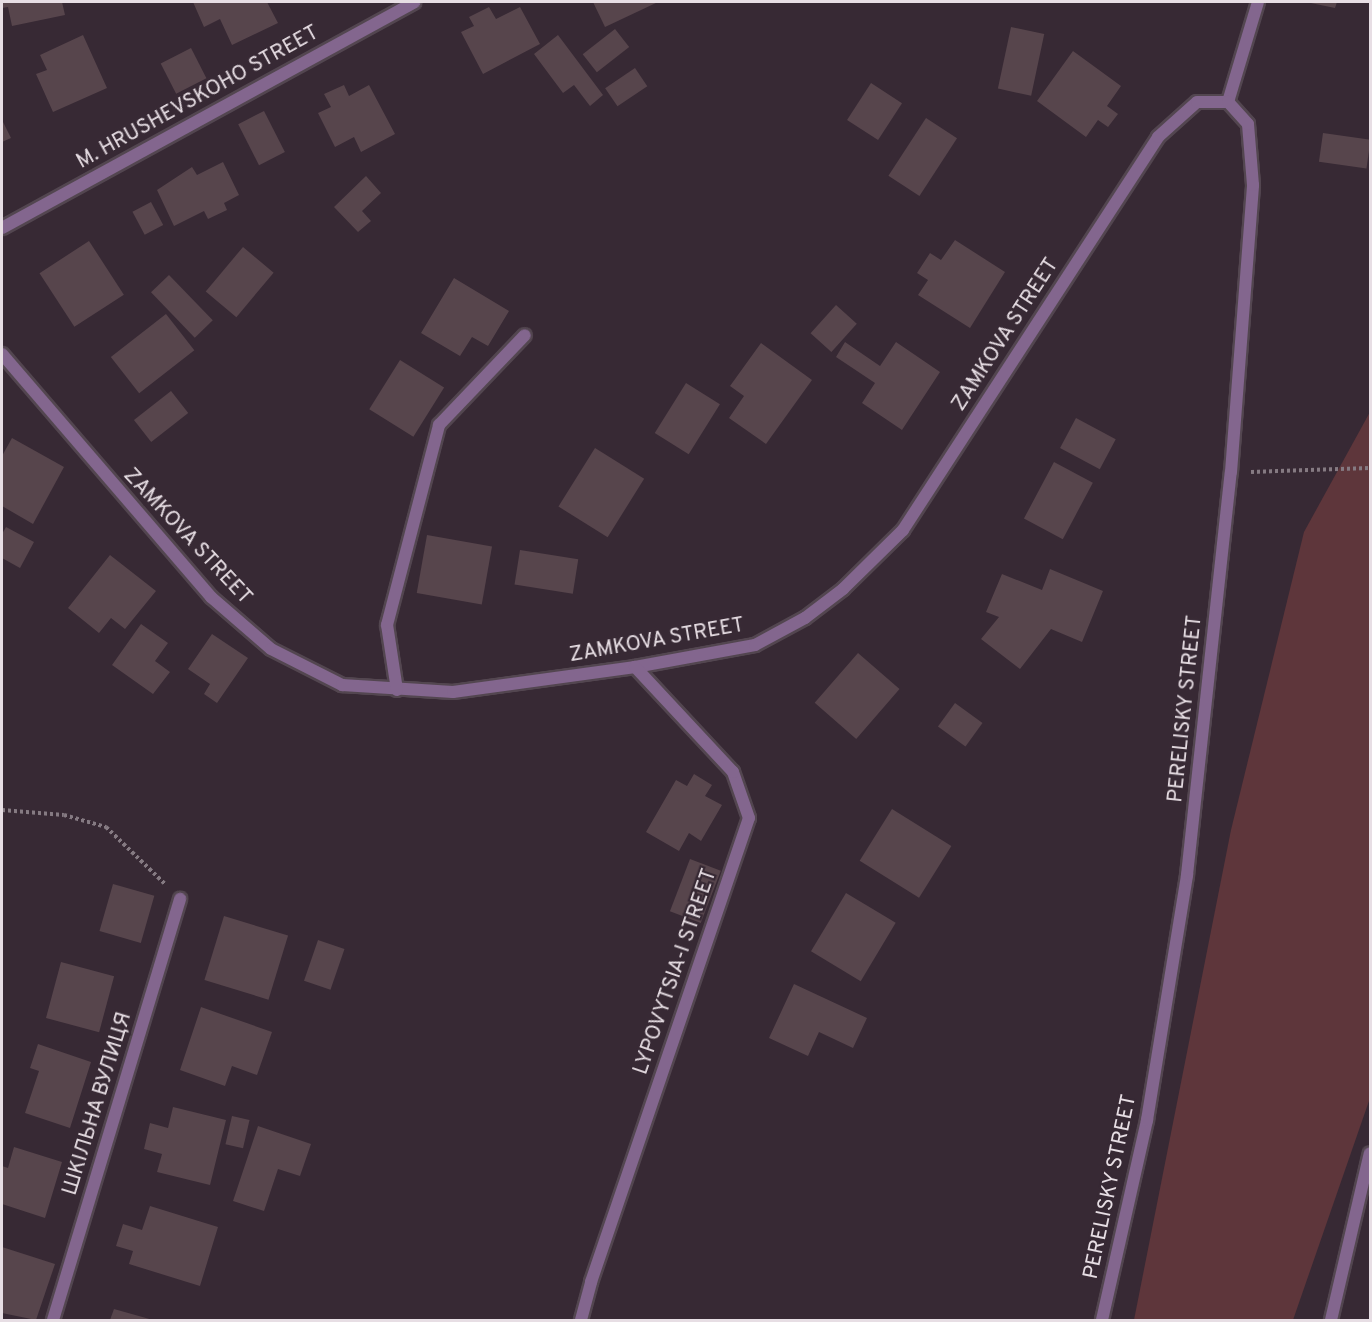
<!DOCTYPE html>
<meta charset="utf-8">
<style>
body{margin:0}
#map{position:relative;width:1372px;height:1322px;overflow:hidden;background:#372934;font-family:Overpass,sans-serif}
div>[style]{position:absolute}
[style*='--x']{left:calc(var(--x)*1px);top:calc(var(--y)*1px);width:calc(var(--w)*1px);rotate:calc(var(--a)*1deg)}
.green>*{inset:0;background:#5e363b}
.building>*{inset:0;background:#57454c;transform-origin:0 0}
.path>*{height:4px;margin-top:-2px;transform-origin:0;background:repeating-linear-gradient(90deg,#857a82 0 3px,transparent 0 6px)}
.roads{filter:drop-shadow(2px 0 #534650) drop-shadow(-2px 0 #534650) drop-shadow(0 2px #534650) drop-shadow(0 -2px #534650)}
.street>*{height:12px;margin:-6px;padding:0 6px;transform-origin:6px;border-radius:6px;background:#83668e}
span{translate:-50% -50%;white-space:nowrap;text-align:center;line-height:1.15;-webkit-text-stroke:4.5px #372934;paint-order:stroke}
.street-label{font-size:21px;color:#e7dee4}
.frame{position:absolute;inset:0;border:3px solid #e7dee4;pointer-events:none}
</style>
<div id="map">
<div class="green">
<i style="clip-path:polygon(1370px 412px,1370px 1098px,1293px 1320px,1134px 1320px,1231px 830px,1304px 532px)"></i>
</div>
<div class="building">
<i style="clip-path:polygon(2px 2px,62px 2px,65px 15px,12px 26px,8px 7px,2px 8px)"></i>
<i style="clip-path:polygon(193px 2px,267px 2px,278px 23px,232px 45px,220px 19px,204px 27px)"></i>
<i style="clip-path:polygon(593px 2px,658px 2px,605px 27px)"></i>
<i style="clip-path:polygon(1306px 2px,1337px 2px,1335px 8px)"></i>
<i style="clip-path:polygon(489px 7px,496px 19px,520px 7px,540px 44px,483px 74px,461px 32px,474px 26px,469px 17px)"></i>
<i style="left:1011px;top:27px;width:34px;height:63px;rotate:12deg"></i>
<i style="left:615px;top:29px;width:23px;height:41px;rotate:52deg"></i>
<i style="clip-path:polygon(83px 35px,107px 88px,53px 112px,36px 74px,47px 70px,40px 55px)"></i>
<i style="clip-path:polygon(558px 35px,603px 95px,590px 106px,574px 85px,563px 93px,534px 54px)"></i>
<i style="left:191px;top:48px;width:34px;height:34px;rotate:63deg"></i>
<i style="clip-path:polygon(1073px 51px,1121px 86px,1107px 106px,1118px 114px,1108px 127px,1098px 120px,1086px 137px,1037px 101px)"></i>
<i style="left:635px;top:68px;width:22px;height:36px;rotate:56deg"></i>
<i style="left:871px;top:83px;width:37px;height:44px;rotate:33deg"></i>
<i style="clip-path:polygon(344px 85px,349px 96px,369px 85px,395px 134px,361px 152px,354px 137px,335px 147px,318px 113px,331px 107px,324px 94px)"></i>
<i style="left:264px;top:111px;width:46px;height:29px;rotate:63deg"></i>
<i style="left:926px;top:118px;width:37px;height:69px;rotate:33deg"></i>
<i style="clip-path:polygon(2px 120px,11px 138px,2px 142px)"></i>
<i style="left:1323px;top:133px;width:48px;height:29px;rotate:8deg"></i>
<i style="clip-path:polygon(223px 162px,239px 195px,224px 203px,227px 210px,208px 219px,204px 211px,174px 226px,157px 190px,192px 167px,197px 175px)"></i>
<i style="clip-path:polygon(366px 176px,381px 193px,362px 211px,371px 221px,358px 232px,334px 207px)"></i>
<i style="left:151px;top:202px;width:26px;height:21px;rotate:62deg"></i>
<i style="clip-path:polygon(955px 240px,1005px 272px,970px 328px,918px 295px,928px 280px,917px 273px,930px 253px,941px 260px)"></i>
<i style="left:89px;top:241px;width:64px;height:59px;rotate:57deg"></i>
<i style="left:243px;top:247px;width:40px;height:58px;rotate:40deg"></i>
<i style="left:169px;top:275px;width:63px;height:25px;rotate:46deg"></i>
<i style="clip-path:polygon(454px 278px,509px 311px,488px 346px,472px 337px,460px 356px,421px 333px)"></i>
<i style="left:836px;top:305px;width:28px;height:38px;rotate:42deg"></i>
<i style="left:166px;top:314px;width:46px;height:70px;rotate:52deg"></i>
<i style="clip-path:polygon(845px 342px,880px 366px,896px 342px,940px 372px,902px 430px,862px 403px,875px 383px,836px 357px)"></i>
<i style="clip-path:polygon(761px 343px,812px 380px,766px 444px,729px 418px,744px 396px,730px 386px)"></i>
<i style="left:400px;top:360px;width:52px;height:58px;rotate:32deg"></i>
<i style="left:686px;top:383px;width:40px;height:59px;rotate:32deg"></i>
<i style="left:171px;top:391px;width:28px;height:47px;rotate:52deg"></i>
<i style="left:1076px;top:418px;width:45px;height:34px;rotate:28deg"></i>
<i style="clip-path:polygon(12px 438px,64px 467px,33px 524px,2px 506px,2px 456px)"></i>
<i style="left:595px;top:448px;width:58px;height:69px;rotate:32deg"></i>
<i style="left:1054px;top:462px;width:44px;height:64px;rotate:28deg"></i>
<i style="clip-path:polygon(6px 527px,34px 542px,20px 568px,2px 558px,2px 534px)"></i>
<i style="left:427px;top:535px;width:66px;height:59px;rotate:10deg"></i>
<i style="left:520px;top:550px;width:59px;height:35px;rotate:9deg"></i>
<i style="clip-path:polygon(110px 555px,156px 591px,125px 629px,111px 618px,99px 633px,68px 608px)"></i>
<i style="clip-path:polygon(1050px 569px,1103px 591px,1082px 642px,1051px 629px,1020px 669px,981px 639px,999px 617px,986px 612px,1002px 574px,1042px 590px)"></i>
<i style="clip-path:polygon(141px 624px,168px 643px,155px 661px,170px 672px,153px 694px,112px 665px)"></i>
<i style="clip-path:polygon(212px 634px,248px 658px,217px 703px,204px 694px,210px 684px,188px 669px)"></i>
<i style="left:858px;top:653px;width:55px;height:66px;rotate:41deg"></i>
<i style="left:955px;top:703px;width:34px;height:29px;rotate:36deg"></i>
<i style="clip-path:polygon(694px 774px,712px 785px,705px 796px,722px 805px,701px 841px,689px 833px,679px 851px,646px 832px,676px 780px,687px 786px)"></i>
<i style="left:892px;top:809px;width:70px;height:61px;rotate:32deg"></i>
<i style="left:690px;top:859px;width:33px;height:56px;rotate:21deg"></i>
<i style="left:113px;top:884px;width:43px;height:49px;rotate:16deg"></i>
<i style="left:846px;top:893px;width:58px;height:68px;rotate:31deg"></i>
<i style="left:224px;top:916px;width:67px;height:67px;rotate:17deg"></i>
<i style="left:318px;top:940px;width:28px;height:43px;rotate:19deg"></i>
<i style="left:61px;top:962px;width:55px;height:58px;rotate:15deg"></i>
<i style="clip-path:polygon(794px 984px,867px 1018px,853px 1048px,819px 1032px,808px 1056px,769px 1038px)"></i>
<i style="clip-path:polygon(201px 1007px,272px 1032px,257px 1075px,232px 1066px,225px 1086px,180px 1070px)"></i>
<i style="clip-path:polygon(38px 1044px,91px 1062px,70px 1128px,25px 1113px,39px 1071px,30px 1068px)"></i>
<i style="clip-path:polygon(173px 1107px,226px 1120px,210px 1185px,157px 1172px,162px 1154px,144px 1149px,150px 1123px,168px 1128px)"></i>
<i style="left:232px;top:1116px;width:18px;height:29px;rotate:13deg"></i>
<i style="clip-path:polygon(258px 1126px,311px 1144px,300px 1176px,278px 1169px,264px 1211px,233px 1201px)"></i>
<i style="clip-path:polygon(14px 1147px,62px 1162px,45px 1218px,2px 1204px,2px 1166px,8px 1168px)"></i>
<i style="clip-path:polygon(150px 1206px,218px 1227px,200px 1286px,129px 1264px,133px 1251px,116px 1246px,123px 1224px,142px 1230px)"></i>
<i style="clip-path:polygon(2px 1247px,55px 1264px,36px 1320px,2px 1313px)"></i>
<i style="clip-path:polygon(114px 1309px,153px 1320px,110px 1320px)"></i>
</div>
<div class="path">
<i style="--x:1251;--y:472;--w:119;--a:-1.9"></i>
<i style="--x:2;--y:810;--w:62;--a:4.6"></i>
<i style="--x:64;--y:815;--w:44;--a:15.9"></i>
<i style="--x:106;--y:827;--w:82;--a:44"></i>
</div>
<div class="roads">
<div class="street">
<i style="--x:1228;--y:102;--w:104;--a:-73.3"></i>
<i style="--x:2;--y:228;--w:470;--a:-28.7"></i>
<i style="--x:2;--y:354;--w:321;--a:49.3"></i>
<i style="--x:211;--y:597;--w:79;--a:40.9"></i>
<i style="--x:271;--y:649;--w:80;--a:26.9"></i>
<i style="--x:342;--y:685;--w:111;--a:3.6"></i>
<i style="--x:453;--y:692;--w:184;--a:-7.8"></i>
<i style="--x:635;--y:667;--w:122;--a:-10.4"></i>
<i style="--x:755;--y:645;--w:57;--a:-28.4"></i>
<i style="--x:805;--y:618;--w:48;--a:-37.3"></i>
<i style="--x:843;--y:589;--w:84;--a:-44.5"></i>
<i style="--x:903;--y:530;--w:468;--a:-57"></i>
<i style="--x:1158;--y:137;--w:52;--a:-41.9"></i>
<i style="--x:1197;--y:102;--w:31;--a:0"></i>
<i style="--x:397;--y:690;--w:66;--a:-98.7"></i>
<i style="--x:387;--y:625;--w:207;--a:-75.4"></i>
<i style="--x:439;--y:425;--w:124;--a:-46.3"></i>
<i style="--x:53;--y:1320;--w:440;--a:-73.2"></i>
<i style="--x:581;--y:1320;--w:39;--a:-75"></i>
<i style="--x:591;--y:1282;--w:490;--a:-71.2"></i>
<i style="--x:749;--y:818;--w:49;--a:-109.2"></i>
<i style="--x:733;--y:772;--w:144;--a:-133"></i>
<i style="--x:1102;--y:1320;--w:205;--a:-77.3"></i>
<i style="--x:1147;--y:1120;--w:248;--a:-80.7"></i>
<i style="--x:1187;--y:875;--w:405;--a:-83.8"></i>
<i style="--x:1231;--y:472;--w:288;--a:-85.6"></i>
<i style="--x:1253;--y:185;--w:61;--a:-94.7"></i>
<i style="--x:1248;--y:124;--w:30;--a:-132"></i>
<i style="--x:1331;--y:1320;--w:171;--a:-76.9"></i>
</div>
</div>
<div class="street-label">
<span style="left:198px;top:98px;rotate:-29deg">M. HRUSHEVSKOHO STREET</span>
<span style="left:1006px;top:335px;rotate:-57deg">ZAMKOVA STREET</span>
<span style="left:187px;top:537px;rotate:47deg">ZAMKOVA STREET</span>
<span style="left:657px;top:641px;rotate:-10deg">ZAMKOVA STREET</span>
<span style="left:1186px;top:709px;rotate:-84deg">PERELISKY STREET</span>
<span style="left:676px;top:972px;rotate:-71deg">LYPOVYTSIA-I STREET</span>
<span style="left:98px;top:1104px;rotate:-73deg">ШКІЛЬНА ВУЛИЦЯ</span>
<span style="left:1111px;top:1187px;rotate:-78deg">PERELISKY STREET</span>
</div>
<div class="frame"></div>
</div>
